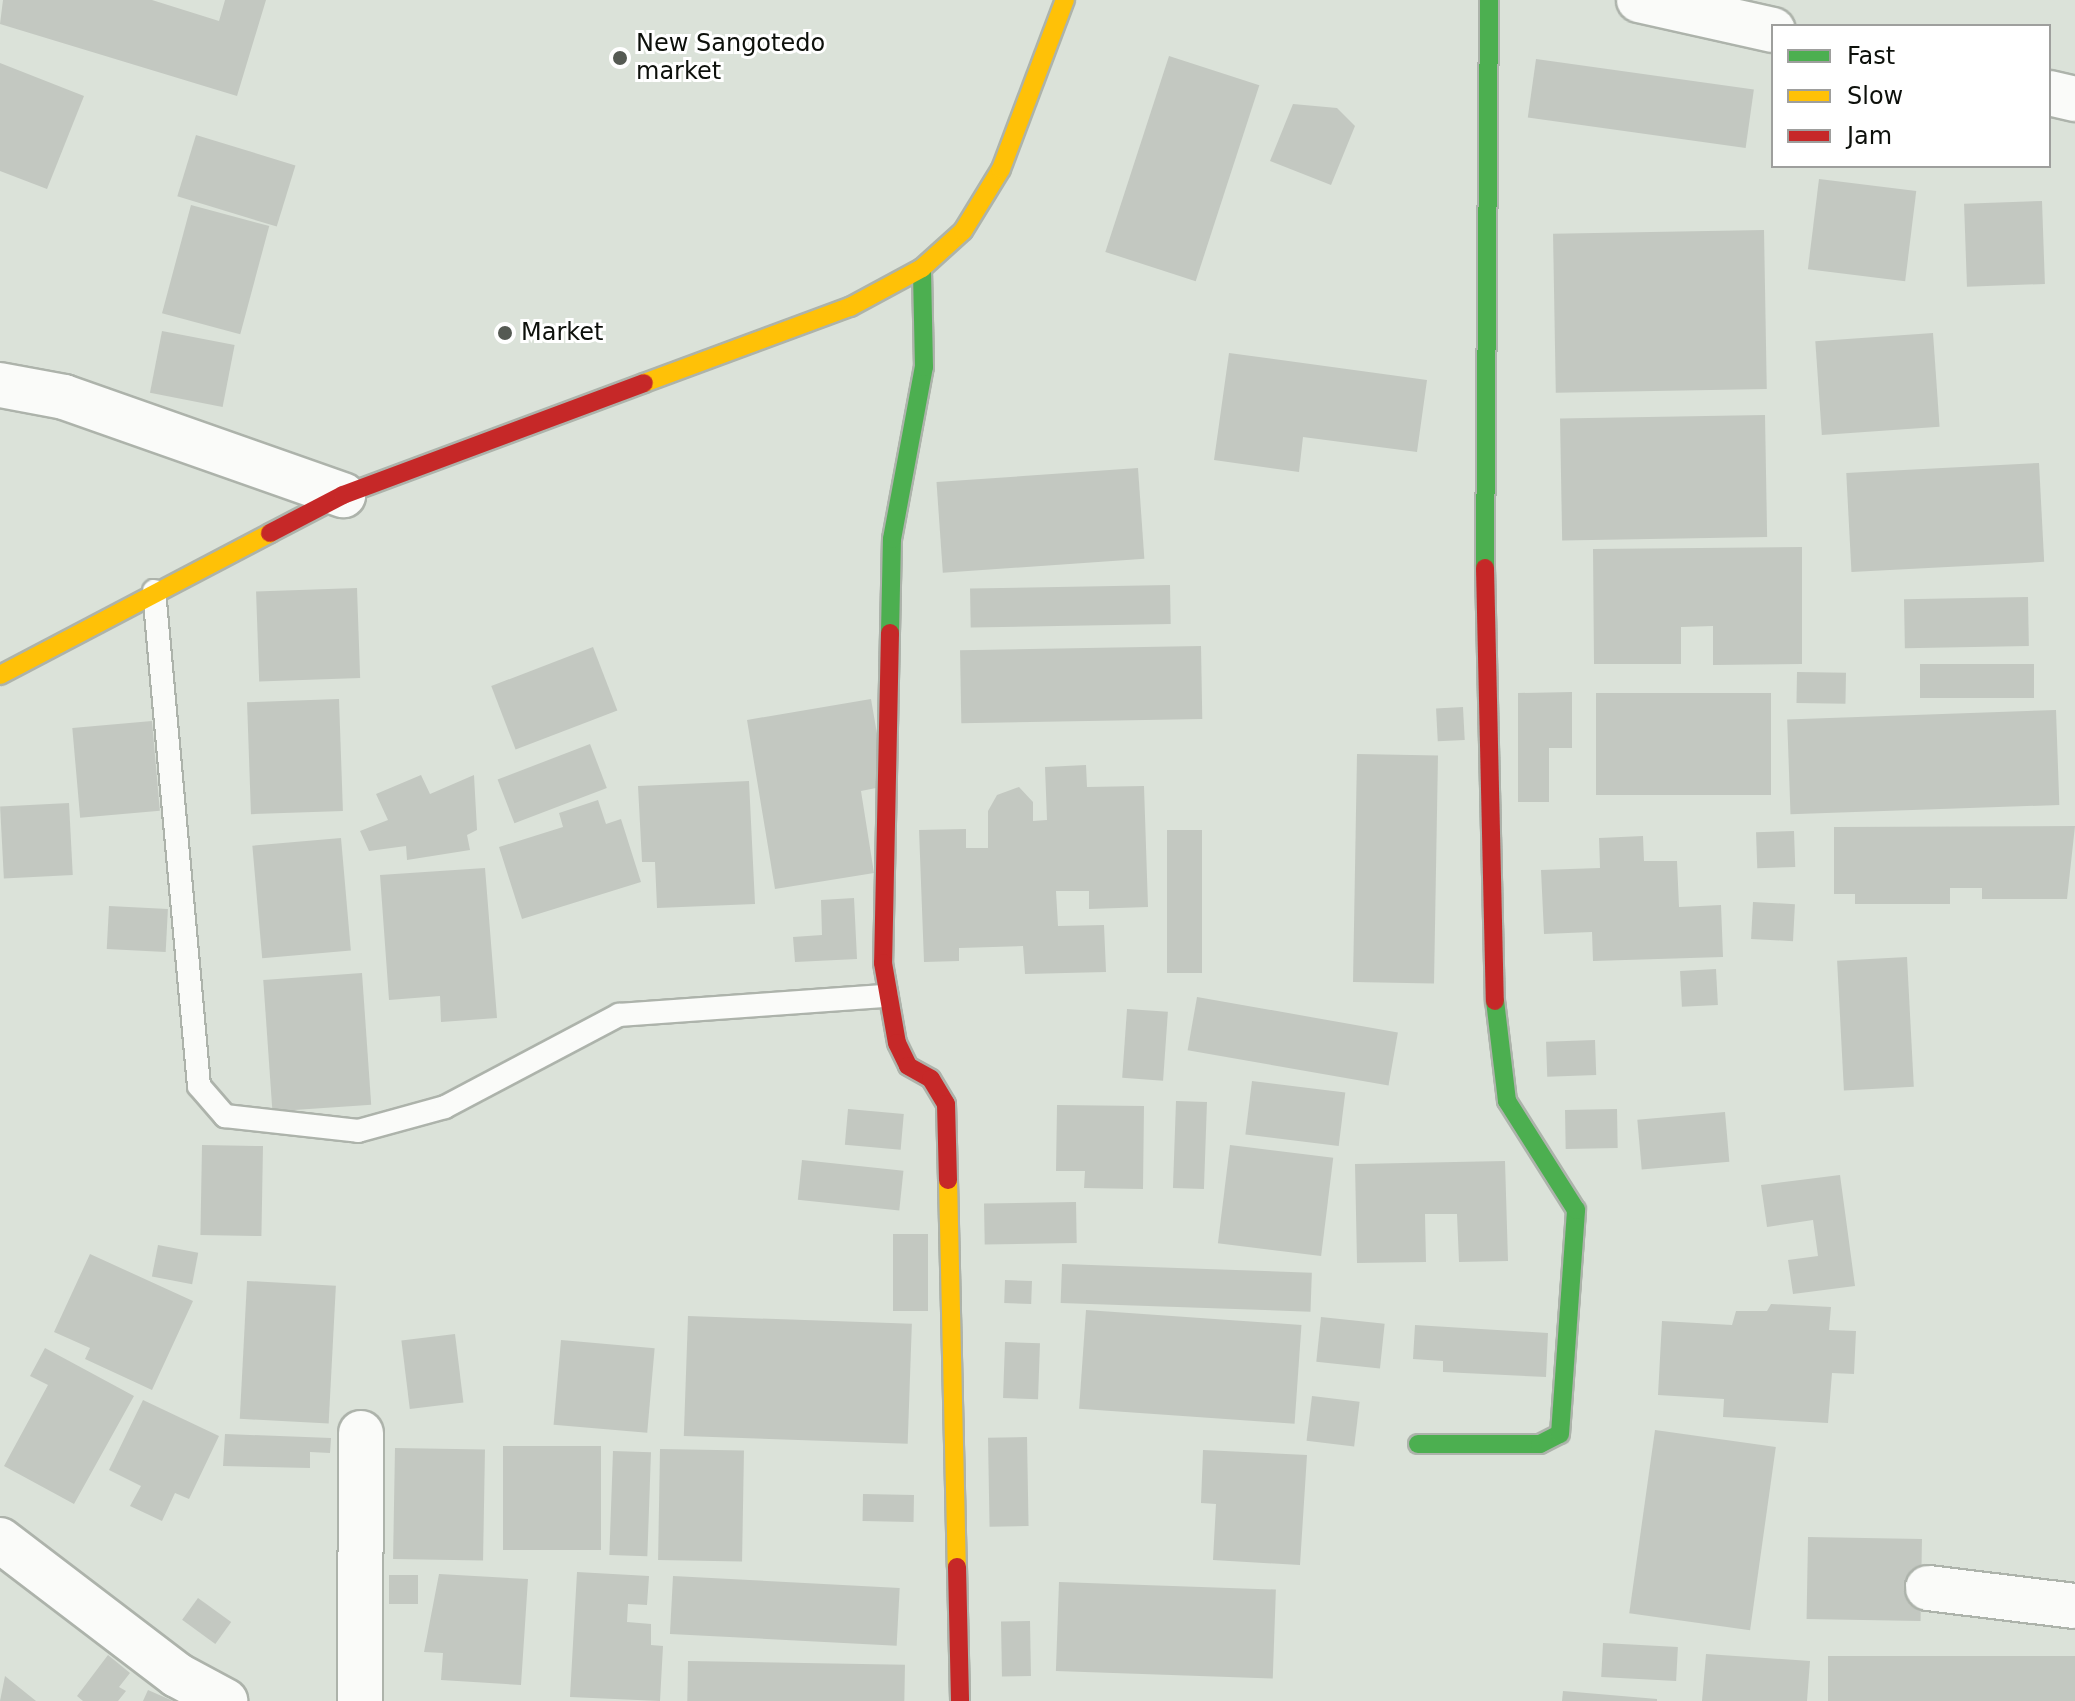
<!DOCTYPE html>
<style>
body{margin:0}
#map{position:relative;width:2075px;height:1701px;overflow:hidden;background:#dbe2d9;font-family:"DejaVu Sans",sans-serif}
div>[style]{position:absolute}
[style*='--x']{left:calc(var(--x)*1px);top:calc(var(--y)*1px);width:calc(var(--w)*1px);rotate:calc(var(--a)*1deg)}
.building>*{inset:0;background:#c3c8c1;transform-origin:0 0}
.roads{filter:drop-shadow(2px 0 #adb3ab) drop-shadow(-2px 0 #adb3ab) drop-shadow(0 2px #adb3ab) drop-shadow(0 -2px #adb3ab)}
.lane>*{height:22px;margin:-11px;padding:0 11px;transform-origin:11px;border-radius:11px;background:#fafbf9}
.street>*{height:44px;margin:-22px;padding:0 22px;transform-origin:22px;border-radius:22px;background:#fafbf9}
.fast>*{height:18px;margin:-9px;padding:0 9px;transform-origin:9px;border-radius:9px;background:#4caf50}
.slow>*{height:18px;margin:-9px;padding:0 9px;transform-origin:9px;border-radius:9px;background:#ffc107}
.jam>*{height:18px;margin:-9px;padding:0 9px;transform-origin:9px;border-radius:9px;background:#c62828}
.dots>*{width:22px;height:22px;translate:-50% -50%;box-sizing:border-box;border:4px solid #fff;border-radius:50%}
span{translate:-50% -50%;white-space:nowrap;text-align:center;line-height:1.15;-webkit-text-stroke:6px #fff;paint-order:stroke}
.poi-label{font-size:24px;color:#0d100b}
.left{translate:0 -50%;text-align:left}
.legend{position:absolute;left:1771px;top:24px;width:280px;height:144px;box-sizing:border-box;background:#fff;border:2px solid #9e9f9d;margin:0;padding:10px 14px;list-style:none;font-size:24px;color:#0d100b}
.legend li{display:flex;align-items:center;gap:16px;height:40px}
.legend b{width:40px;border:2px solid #9e9f9d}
</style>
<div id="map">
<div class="building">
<i style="clip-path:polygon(3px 0,152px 0,219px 21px,225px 0,266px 0,237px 96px,0 24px)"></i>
<i style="left:1169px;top:56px;width:95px;height:206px;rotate:18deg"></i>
<i style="left:1536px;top:59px;width:220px;height:59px;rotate:8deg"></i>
<i style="clip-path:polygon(0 63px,84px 96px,47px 189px,0 171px)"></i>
<i style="clip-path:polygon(1293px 104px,1337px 108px,1355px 126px,1331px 185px,1270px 161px)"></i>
<i style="left:196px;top:135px;width:104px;height:64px;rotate:17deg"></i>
<i style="left:1819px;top:179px;width:98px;height:91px;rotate:7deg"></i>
<i style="left:2042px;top:201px;width:83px;height:78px;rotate:88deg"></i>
<i style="left:191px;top:205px;width:81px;height:112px;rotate:15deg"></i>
<i style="left:1764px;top:230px;width:159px;height:211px;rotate:89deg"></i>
<i style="left:162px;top:331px;width:74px;height:63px;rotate:11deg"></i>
<i style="left:1933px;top:333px;width:94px;height:118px;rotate:86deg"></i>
<i style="clip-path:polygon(1229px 353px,1427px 380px,1417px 452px,1303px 437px,1299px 472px,1214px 460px)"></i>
<i style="left:1765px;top:415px;width:122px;height:205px;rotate:89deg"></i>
<i style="left:2039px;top:463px;width:99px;height:193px;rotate:87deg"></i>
<i style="left:1138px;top:468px;width:91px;height:202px;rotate:86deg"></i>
<i style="clip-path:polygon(1802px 547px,1802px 664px,1713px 665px,1713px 626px,1681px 627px,1681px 664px,1594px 664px,1593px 549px)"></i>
<i style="left:1170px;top:585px;width:39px;height:200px;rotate:89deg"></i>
<i style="left:357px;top:588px;width:90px;height:101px;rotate:88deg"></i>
<i style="left:2028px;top:597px;width:49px;height:124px;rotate:89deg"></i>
<i style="left:1201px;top:646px;width:73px;height:241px;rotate:89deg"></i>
<i style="left:593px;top:647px;width:68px;height:109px;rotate:69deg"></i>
<i style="left:2034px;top:664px;width:34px;height:114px;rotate:90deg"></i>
<i style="left:1797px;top:672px;width:49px;height:31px;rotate:1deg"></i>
<i style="clip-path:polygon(1572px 692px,1572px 748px,1549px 748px,1549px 802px,1518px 802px,1518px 693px)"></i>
<i style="left:1596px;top:693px;width:175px;height:102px"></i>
<i style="left:339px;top:699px;width:112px;height:92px;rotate:88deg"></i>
<i style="clip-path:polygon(871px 699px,886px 786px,861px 791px,874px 873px,775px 889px,747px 720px)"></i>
<i style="left:1463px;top:707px;width:33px;height:27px;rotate:87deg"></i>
<i style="left:2056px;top:710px;width:95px;height:269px;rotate:88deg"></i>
<i style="left:152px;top:721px;width:90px;height:80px;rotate:85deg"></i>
<i style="left:590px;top:744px;width:47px;height:99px;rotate:69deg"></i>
<i style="left:1357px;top:754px;width:81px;height:228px;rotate:1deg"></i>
<i style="clip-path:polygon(1086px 765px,1087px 787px,1144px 786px,1148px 907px,1089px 909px,1089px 891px,1056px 891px,1058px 926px,1104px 925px,1106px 972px,1025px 974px,1023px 946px,959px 948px,959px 961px,924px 962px,919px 830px,966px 829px,966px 848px,988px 848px,988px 811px,997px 795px,1019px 787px,1033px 802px,1033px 821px,1047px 820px,1045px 767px)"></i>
<i style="clip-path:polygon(421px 775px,430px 794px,474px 775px,477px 830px,467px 835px,470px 850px,407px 860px,406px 846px,369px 851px,360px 831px,388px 820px,376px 794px)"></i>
<i style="clip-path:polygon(749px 781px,755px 904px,657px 908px,655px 862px,642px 862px,638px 786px)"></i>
<i style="clip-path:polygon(598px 800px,606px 824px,621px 819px,641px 882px,522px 919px,499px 847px,563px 827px,559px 813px)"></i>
<i style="left:69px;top:803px;width:72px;height:69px;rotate:87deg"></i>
<i style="clip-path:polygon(2075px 826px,2067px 899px,1982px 899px,1982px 888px,1950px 888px,1950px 904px,1855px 904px,1855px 894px,1834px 894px,1834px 827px)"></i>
<i style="left:1167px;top:830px;width:35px;height:143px"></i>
<i style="left:1794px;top:831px;width:36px;height:38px;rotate:88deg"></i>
<i style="clip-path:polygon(1643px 836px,1644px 861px,1677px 861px,1679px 907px,1721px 905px,1723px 957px,1593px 961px,1592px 932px,1544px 934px,1541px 870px,1600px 868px,1599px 838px)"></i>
<i style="left:341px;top:838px;width:113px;height:89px;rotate:85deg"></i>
<i style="clip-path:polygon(485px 868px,497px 1018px,441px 1022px,440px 996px,389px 1000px,380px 875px)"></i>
<i style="clip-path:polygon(854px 898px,857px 959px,795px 962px,793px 937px,822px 935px,821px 900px)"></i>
<i style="left:1753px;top:902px;width:42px;height:37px;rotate:3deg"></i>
<i style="left:109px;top:906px;width:59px;height:43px;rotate:3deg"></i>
<i style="left:1907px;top:957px;width:130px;height:70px;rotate:87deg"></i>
<i style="left:1716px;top:969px;width:36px;height:36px;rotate:87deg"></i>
<i style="left:362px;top:973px;width:132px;height:99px;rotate:86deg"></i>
<i style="left:1197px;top:997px;width:204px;height:54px;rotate:10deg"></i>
<i style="left:1127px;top:1009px;width:41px;height:69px;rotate:4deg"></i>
<i style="left:1595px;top:1040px;width:35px;height:49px;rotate:88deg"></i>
<i style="left:1252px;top:1081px;width:94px;height:54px;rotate:7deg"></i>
<i style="left:1176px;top:1101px;width:31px;height:87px;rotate:2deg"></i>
<i style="clip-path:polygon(1057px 1105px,1144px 1106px,1143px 1189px,1084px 1188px,1085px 1171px,1056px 1171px)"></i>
<i style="left:848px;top:1109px;width:56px;height:36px;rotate:5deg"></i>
<i style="left:1617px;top:1109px;width:39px;height:52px;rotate:89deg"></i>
<i style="left:1725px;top:1112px;width:50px;height:88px;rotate:85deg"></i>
<i style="left:202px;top:1145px;width:61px;height:90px;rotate:1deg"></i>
<i style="left:1230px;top:1145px;width:104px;height:99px;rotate:7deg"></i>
<i style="left:802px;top:1160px;width:102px;height:40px;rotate:6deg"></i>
<i style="clip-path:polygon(1505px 1161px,1508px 1261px,1459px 1262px,1457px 1214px,1425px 1214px,1426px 1262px,1357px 1263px,1355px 1164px)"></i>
<i style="clip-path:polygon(1840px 1175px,1855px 1286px,1793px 1294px,1788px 1260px,1818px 1256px,1813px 1220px,1767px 1227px,1761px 1185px)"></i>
<i style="left:1076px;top:1202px;width:41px;height:92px;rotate:89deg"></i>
<i style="left:893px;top:1234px;width:35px;height:77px"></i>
<i style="left:158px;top:1245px;width:41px;height:32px;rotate:11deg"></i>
<i style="clip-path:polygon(90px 1254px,193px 1301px,152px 1390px,85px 1359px,90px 1348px,54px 1332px)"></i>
<i style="left:1062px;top:1264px;width:250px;height:39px;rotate:2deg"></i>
<i style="left:1005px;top:1280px;width:27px;height:23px;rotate:2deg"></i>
<i style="left:247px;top:1281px;width:89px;height:138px;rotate:3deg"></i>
<i style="clip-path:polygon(1771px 1304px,1831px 1307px,1829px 1330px,1856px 1331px,1854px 1374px,1832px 1373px,1828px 1423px,1723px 1417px,1724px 1399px,1658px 1395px,1662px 1321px,1732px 1325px,1736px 1311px,1767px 1311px)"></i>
<i style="left:1086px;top:1310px;width:216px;height:99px;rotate:4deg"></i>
<i style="left:688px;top:1316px;width:224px;height:120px;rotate:2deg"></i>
<i style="left:1321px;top:1317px;width:64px;height:45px;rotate:6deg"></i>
<i style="clip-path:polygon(1415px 1325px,1548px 1333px,1546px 1377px,1443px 1372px,1443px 1361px,1413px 1359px)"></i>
<i style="left:455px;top:1334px;width:69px;height:54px;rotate:83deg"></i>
<i style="left:561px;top:1340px;width:94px;height:85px;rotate:5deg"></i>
<i style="left:1005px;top:1342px;width:35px;height:56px;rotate:2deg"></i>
<i style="clip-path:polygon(45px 1348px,134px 1396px,74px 1504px,4px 1466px,48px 1385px,30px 1376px)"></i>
<i style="left:1312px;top:1396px;width:48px;height:45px;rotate:7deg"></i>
<i style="clip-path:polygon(143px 1400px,219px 1436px,189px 1499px,175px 1493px,162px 1521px,130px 1506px,141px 1486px,109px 1470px)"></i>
<i style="left:1655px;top:1430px;width:122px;height:185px;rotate:8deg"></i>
<i style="clip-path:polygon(225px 1434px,331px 1438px,330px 1453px,310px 1452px,310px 1468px,223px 1466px)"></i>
<i style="left:1027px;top:1437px;width:89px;height:39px;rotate:89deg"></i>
<i style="left:503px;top:1446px;width:98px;height:104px"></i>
<i style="left:395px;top:1448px;width:90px;height:111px;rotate:1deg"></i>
<i style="left:660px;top:1449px;width:84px;height:111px;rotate:1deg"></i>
<i style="clip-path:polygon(1203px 1450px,1307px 1455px,1300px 1565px,1213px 1560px,1216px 1504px,1201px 1503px)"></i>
<i style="left:613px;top:1451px;width:38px;height:104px;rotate:2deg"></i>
<i style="left:863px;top:1494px;width:51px;height:27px;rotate:1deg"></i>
<i style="left:1808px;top:1537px;width:114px;height:82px;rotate:1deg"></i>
<i style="clip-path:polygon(577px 1572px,649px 1576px,647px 1605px,628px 1604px,627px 1622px,651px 1624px,651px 1645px,663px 1646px,660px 1701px,570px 1697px)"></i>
<i style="clip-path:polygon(439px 1574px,528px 1579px,521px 1685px,441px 1680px,443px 1653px,424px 1652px)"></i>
<i style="left:389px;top:1575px;width:29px;height:29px"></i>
<i style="left:673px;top:1576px;width:227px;height:58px;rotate:3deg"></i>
<i style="left:1059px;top:1582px;width:217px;height:89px;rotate:2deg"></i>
<i style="left:198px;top:1598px;width:41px;height:27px;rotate:36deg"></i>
<i style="left:1030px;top:1621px;width:55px;height:29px;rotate:89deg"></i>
<i style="left:1603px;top:1643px;width:75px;height:34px;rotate:3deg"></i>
<i style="clip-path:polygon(1706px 1654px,1810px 1661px,1807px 1701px,1702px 1701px)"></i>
<i style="clip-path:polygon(108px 1655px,130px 1673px,119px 1687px,126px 1691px,118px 1701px,83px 1701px,77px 1696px)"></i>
<i style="left:1828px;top:1656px;width:247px;height:45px"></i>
<i style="left:688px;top:1661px;width:217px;height:40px;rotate:1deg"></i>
<i style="clip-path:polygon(5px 1676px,36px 1701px,0 1701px)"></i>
<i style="clip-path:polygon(148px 1690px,173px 1701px,143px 1701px)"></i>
<i style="clip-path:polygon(1563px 1691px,1657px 1699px,1657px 1701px,1562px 1701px)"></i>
</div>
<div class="roads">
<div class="lane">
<i style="--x:154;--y:591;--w:497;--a:84.8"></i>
<i style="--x:199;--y:1086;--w:40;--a:49"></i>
<i style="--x:225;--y:1116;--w:134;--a:6.4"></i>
<i style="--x:358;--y:1131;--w:90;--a:-15.4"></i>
<i style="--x:445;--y:1107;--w:197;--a:-27.9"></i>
<i style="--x:619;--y:1015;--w:268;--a:-4.1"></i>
</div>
<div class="street">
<i style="--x:1639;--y:0;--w:137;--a:12.6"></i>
<i style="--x:2049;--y:93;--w:27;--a:13"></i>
<i style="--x:0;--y:385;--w:65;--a:10.6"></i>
<i style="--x:64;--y:397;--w:296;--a:19.4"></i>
<i style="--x:0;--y:1540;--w:223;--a:37.3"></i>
<i style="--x:177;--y:1675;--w:55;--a:28.4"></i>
<i style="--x:1928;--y:1588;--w:148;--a:7"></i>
<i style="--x:360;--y:1701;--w:268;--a:-89.8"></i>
</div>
<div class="fast">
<i style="--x:1485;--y:568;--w:568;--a:-89.6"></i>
<i style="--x:890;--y:633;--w:94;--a:-88.8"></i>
<i style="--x:892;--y:539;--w:175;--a:-79.5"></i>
<i style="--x:924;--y:367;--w:99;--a:-91.2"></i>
<i style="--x:1418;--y:1444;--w:122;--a:0"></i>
<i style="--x:1540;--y:1444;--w:22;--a:-27"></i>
<i style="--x:1560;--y:1434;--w:225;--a:-85.9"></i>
<i style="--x:1576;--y:1210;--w:129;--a:-122.3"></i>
<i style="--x:1507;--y:1101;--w:101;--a:-96.8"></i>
</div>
<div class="slow">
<i style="--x:644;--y:383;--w:220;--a:-20.3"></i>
<i style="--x:850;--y:307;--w:82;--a:-28.4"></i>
<i style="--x:922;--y:268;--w:55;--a:-42.1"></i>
<i style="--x:963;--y:231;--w:73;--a:-58.5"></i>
<i style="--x:1001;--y:169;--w:181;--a:-69.3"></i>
<i style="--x:0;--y:675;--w:305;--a:-27.7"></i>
<i style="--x:948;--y:1180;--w:387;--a:88.7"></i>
</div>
<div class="jam">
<i style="--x:270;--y:533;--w:82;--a:-27.5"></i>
<i style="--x:343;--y:495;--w:321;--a:-20.4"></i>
<i style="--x:1485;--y:568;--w:433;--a:88.7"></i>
<i style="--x:890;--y:633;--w:330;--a:91.2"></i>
<i style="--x:883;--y:963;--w:81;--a:80.1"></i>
<i style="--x:897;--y:1043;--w:25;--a:64"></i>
<i style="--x:908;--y:1066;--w:26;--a:29"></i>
<i style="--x:931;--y:1079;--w:29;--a:59"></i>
<i style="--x:946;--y:1104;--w:76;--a:88.5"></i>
<i style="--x:957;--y:1567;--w:134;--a:88.7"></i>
</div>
</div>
<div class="dots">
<i style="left:620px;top:58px;background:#555a53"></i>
<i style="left:505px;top:333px;background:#555a53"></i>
</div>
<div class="poi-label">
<span class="left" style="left:636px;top:58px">New Sangotedo<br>market</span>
<span class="left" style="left:521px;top:333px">Market</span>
</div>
<ul class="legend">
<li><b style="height:10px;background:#4caf50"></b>Fast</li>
<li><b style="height:10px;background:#ffc107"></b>Slow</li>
<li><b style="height:10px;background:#c62828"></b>Jam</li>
</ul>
</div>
